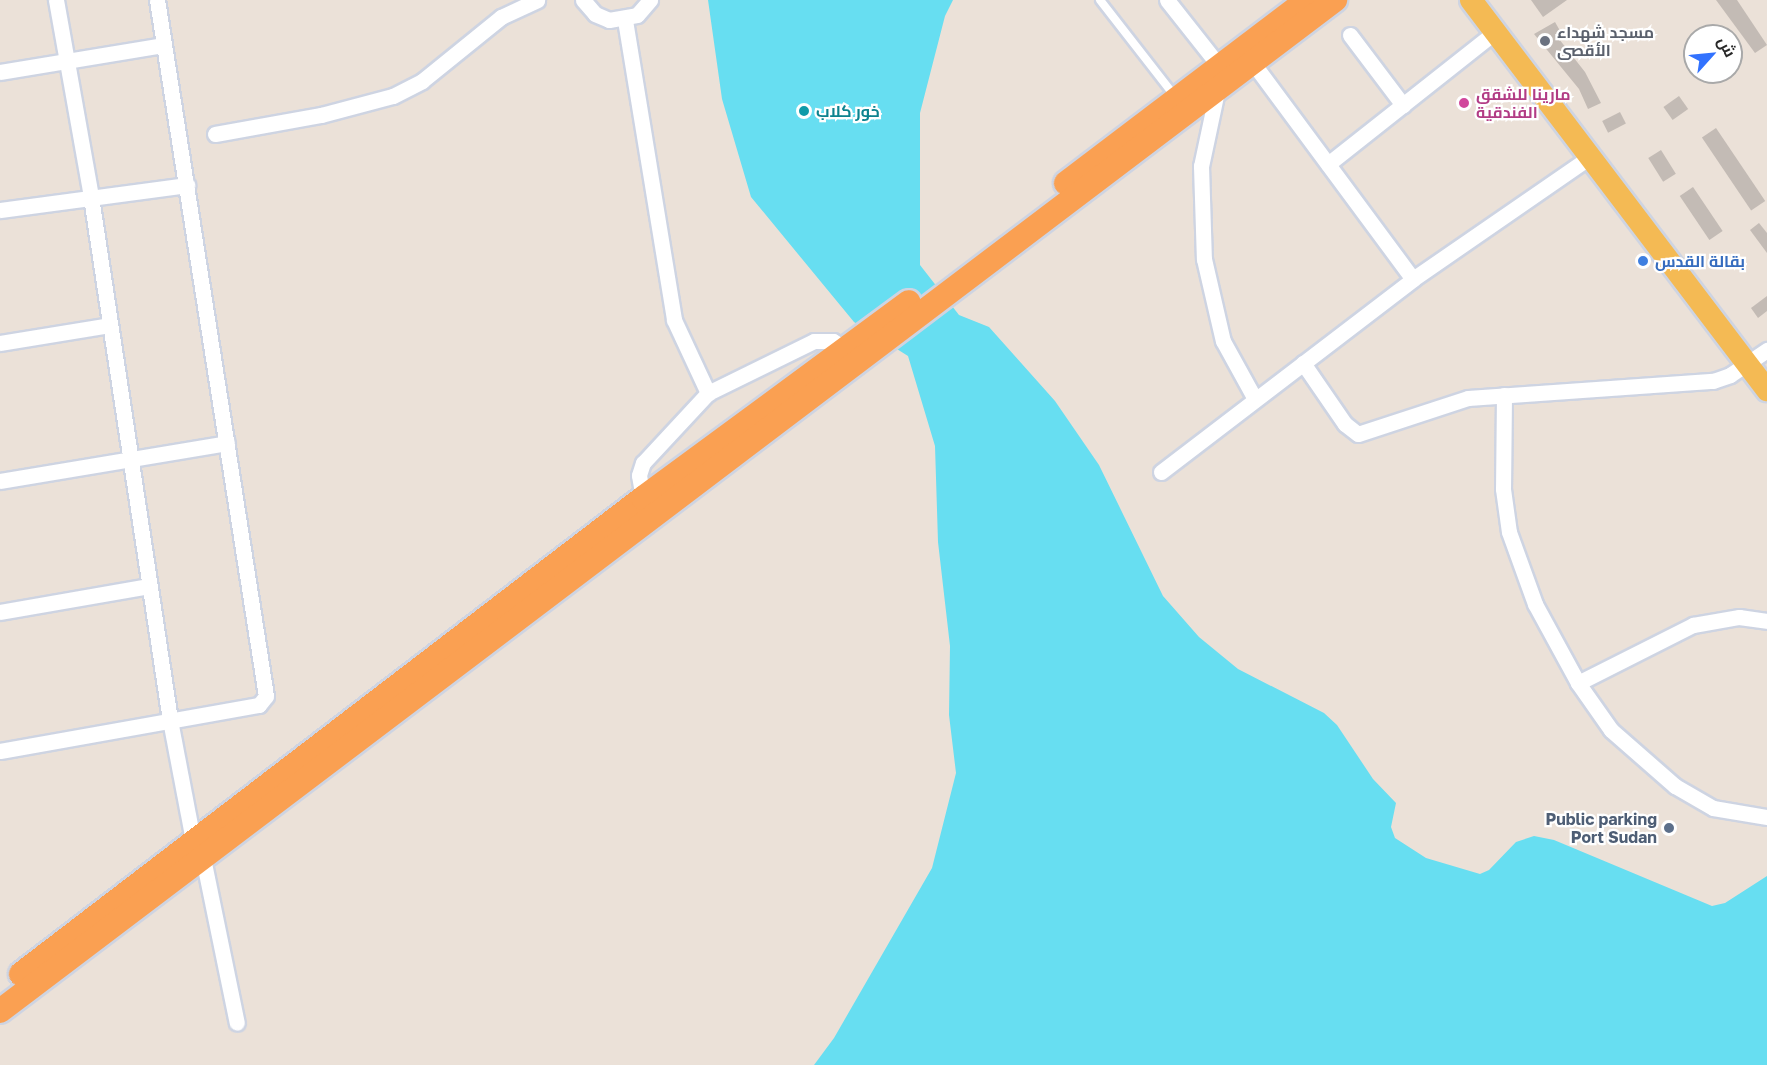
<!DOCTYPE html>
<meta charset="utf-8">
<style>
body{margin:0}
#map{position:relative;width:1767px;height:1065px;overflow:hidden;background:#ebe1d8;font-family:"Golos Text",Cairo,sans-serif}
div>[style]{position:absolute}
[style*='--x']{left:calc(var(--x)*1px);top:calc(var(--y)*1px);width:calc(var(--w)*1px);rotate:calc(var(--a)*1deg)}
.water>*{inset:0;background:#67def1}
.building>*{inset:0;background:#c3bbb5;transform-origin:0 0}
.roads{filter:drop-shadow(2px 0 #ced4e2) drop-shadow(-2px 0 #ced4e2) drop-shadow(0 2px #ced4e2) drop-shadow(0 -2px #ced4e2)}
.service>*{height:8px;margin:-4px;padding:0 4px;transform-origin:4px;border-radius:4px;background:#fff}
.minor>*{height:15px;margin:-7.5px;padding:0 7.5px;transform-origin:7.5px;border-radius:7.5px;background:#fff}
.primary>*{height:22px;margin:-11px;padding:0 11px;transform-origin:11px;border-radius:11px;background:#f4ba54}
.trunk>*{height:24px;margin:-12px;padding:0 12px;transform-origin:12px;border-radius:12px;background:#faa052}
.dots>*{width:16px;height:16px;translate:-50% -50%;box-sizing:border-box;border:3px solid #fff;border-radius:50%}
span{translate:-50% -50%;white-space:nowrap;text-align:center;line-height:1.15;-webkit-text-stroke:4.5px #fff;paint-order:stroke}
.worship-label{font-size:16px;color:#5b616d;font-weight:700}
.left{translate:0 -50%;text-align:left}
.hotel-label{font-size:16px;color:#b23c85;font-weight:700}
.culture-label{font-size:16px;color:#0d838f;font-weight:700}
.shop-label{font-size:16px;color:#366cbe;font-weight:700}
.service-label{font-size:16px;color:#4e5e75;font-weight:700}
.right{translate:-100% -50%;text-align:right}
.north{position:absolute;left:1683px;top:24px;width:60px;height:60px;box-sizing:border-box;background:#fff;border:2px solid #a9a9a9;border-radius:50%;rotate:63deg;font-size:16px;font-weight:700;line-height:24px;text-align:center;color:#282828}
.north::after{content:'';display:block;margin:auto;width:21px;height:27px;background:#3272fe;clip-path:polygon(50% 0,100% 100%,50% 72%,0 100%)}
</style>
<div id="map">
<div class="water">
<i style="clip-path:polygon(708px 0,953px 0,945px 16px,920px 113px,920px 265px,959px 315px,989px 327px,1055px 401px,1099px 465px,1163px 596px,1199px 637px,1238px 669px,1324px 713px,1337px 725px,1373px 779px,1396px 803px,1391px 827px,1395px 838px,1426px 858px,1480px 874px,1489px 870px,1516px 842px,1534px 836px,1554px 840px,1712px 906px,1725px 903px,1767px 876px,1767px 1065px,814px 1065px,834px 1038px,932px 868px,956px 773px,949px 715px,950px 646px,938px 542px,935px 446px,908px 356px,854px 322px,751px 197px,722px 99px)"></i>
</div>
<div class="building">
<i style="clip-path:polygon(1531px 0,1567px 0,1543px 17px)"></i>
<i style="clip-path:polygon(1716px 0,1737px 0,1767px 45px,1755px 53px)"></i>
<i style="clip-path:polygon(1555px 22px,1563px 36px,1559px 39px,1585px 72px,1601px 103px,1588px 109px,1579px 89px,1534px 34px)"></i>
<i style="left:1679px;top:96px;width:16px;height:19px;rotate:55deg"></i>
<i style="left:1620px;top:112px;width:13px;height:20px;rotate:63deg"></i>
<i style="left:1716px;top:128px;width:88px;height:17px;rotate:56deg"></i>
<i style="left:1661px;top:150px;width:28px;height:15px;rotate:58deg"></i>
<i style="left:1693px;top:187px;width:53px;height:16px;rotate:56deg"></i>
<i style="clip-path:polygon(1759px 223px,1767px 233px,1767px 253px,1750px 230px)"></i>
<i style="clip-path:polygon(1767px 296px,1767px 311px,1758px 318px,1751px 308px)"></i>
</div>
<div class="roads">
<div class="service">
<i style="--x:1100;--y:0;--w:120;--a:52.1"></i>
</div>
<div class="minor">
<i style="--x:56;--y:0;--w:200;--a:79.9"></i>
<i style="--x:91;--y:197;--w:529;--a:81.41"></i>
<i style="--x:170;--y:720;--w:123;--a:79.2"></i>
<i style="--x:583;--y:0;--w:18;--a:49"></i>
<i style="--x:595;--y:14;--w:15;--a:23"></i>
<i style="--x:609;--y:20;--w:28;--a:-10"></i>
<i style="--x:637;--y:15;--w:20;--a:-49"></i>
<i style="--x:1167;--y:0;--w:85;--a:51.7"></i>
<i style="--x:625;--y:20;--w:304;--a:80.7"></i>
<i style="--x:674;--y:320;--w:81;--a:65"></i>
<i style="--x:1350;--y:35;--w:88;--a:52.9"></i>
<i style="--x:1253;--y:63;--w:269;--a:53.5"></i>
<i style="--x:0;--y:72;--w:165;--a:-9.4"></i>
<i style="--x:1217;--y:91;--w:77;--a:102"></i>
<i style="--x:1201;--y:166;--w:93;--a:88.2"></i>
<i style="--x:1204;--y:259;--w:84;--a:77"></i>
<i style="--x:1223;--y:341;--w:66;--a:61.1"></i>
<i style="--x:215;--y:134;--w:108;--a:-10.2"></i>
<i style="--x:321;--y:115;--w:74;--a:-14.8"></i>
<i style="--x:393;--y:96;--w:33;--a:-27"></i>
<i style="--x:422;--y:81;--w:102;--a:-39"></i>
<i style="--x:501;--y:17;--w:40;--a:-25"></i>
<i style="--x:1328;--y:164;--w:213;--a:-38.3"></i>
<i style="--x:0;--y:210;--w:189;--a:-7.6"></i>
<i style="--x:0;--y:343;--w:111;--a:-9.3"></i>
<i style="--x:1303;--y:363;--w:74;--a:55.5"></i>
<i style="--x:1345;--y:424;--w:16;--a:38"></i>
<i style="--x:1358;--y:434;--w:116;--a:-18.1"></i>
<i style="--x:1468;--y:398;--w:246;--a:-4"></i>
<i style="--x:1713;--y:381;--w:18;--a:-19"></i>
<i style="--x:1730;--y:375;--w:45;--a:-34"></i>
<i style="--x:1504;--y:395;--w:94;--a:90.6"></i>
<i style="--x:1503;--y:489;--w:43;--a:82.1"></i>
<i style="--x:1509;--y:532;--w:77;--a:70.1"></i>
<i style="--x:1535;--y:604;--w:90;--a:61.4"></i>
<i style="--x:1578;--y:683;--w:57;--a:54.9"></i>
<i style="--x:1611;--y:730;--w:85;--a:41.2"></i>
<i style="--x:1675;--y:786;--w:44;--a:30.1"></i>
<i style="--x:1713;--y:808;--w:55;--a:9.5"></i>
<i style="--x:1161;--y:472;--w:317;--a:-37.4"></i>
<i style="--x:1413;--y:279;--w:215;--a:-34.6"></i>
<i style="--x:0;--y:481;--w:230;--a:-9.5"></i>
<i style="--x:643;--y:498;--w:23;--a:-100"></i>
<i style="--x:639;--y:475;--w:13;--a:-72"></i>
<i style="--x:643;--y:463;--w:96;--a:-47.1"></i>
<i style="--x:708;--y:393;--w:118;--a:-26.1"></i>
<i style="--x:814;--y:341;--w:19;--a:0"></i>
<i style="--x:833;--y:341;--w:14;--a:34"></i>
<i style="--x:0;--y:612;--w:151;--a:-9.9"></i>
<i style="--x:1578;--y:683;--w:129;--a:-26.8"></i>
<i style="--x:1693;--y:625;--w:47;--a:-9.9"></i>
<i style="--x:1739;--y:617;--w:28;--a:8"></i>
<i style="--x:0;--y:751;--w:263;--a:-10.1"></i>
<i style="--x:259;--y:705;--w:11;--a:-52"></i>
<i style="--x:266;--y:696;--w:704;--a:-98.9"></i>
<i style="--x:203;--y:858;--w:168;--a:78.4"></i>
</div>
<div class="primary">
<i style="--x:1471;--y:0;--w:490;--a:52.8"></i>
</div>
<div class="trunk">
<i style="--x:1066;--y:183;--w:303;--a:-37.2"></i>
<i style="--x:21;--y:974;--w:783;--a:-37.43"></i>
<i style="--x:643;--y:498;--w:330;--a:-36.4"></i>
<i style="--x:0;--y:1011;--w:1675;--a:-37.14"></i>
</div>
</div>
<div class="dots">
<i style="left:1545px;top:41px;background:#6b7280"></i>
<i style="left:1464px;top:103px;background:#d1479c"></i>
<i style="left:804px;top:111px;background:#0f9aa8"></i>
<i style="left:1643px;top:261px;background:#3f7fe0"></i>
<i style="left:1669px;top:828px;background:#5c6f8a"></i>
</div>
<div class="worship-label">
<span class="left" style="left:1557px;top:41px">مسجد شهداء<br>الأقصى</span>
</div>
<div class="hotel-label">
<span class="left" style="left:1476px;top:103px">مارينا للشقق<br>الفندقية</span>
</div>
<div class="culture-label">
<span class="left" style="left:816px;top:111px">خور كلاب</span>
</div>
<div class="shop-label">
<span class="left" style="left:1655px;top:261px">بقالة القدس</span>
</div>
<div class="service-label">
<span class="right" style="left:1657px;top:828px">Public parking<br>Port Sudan</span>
</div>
<div class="north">ش</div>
</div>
